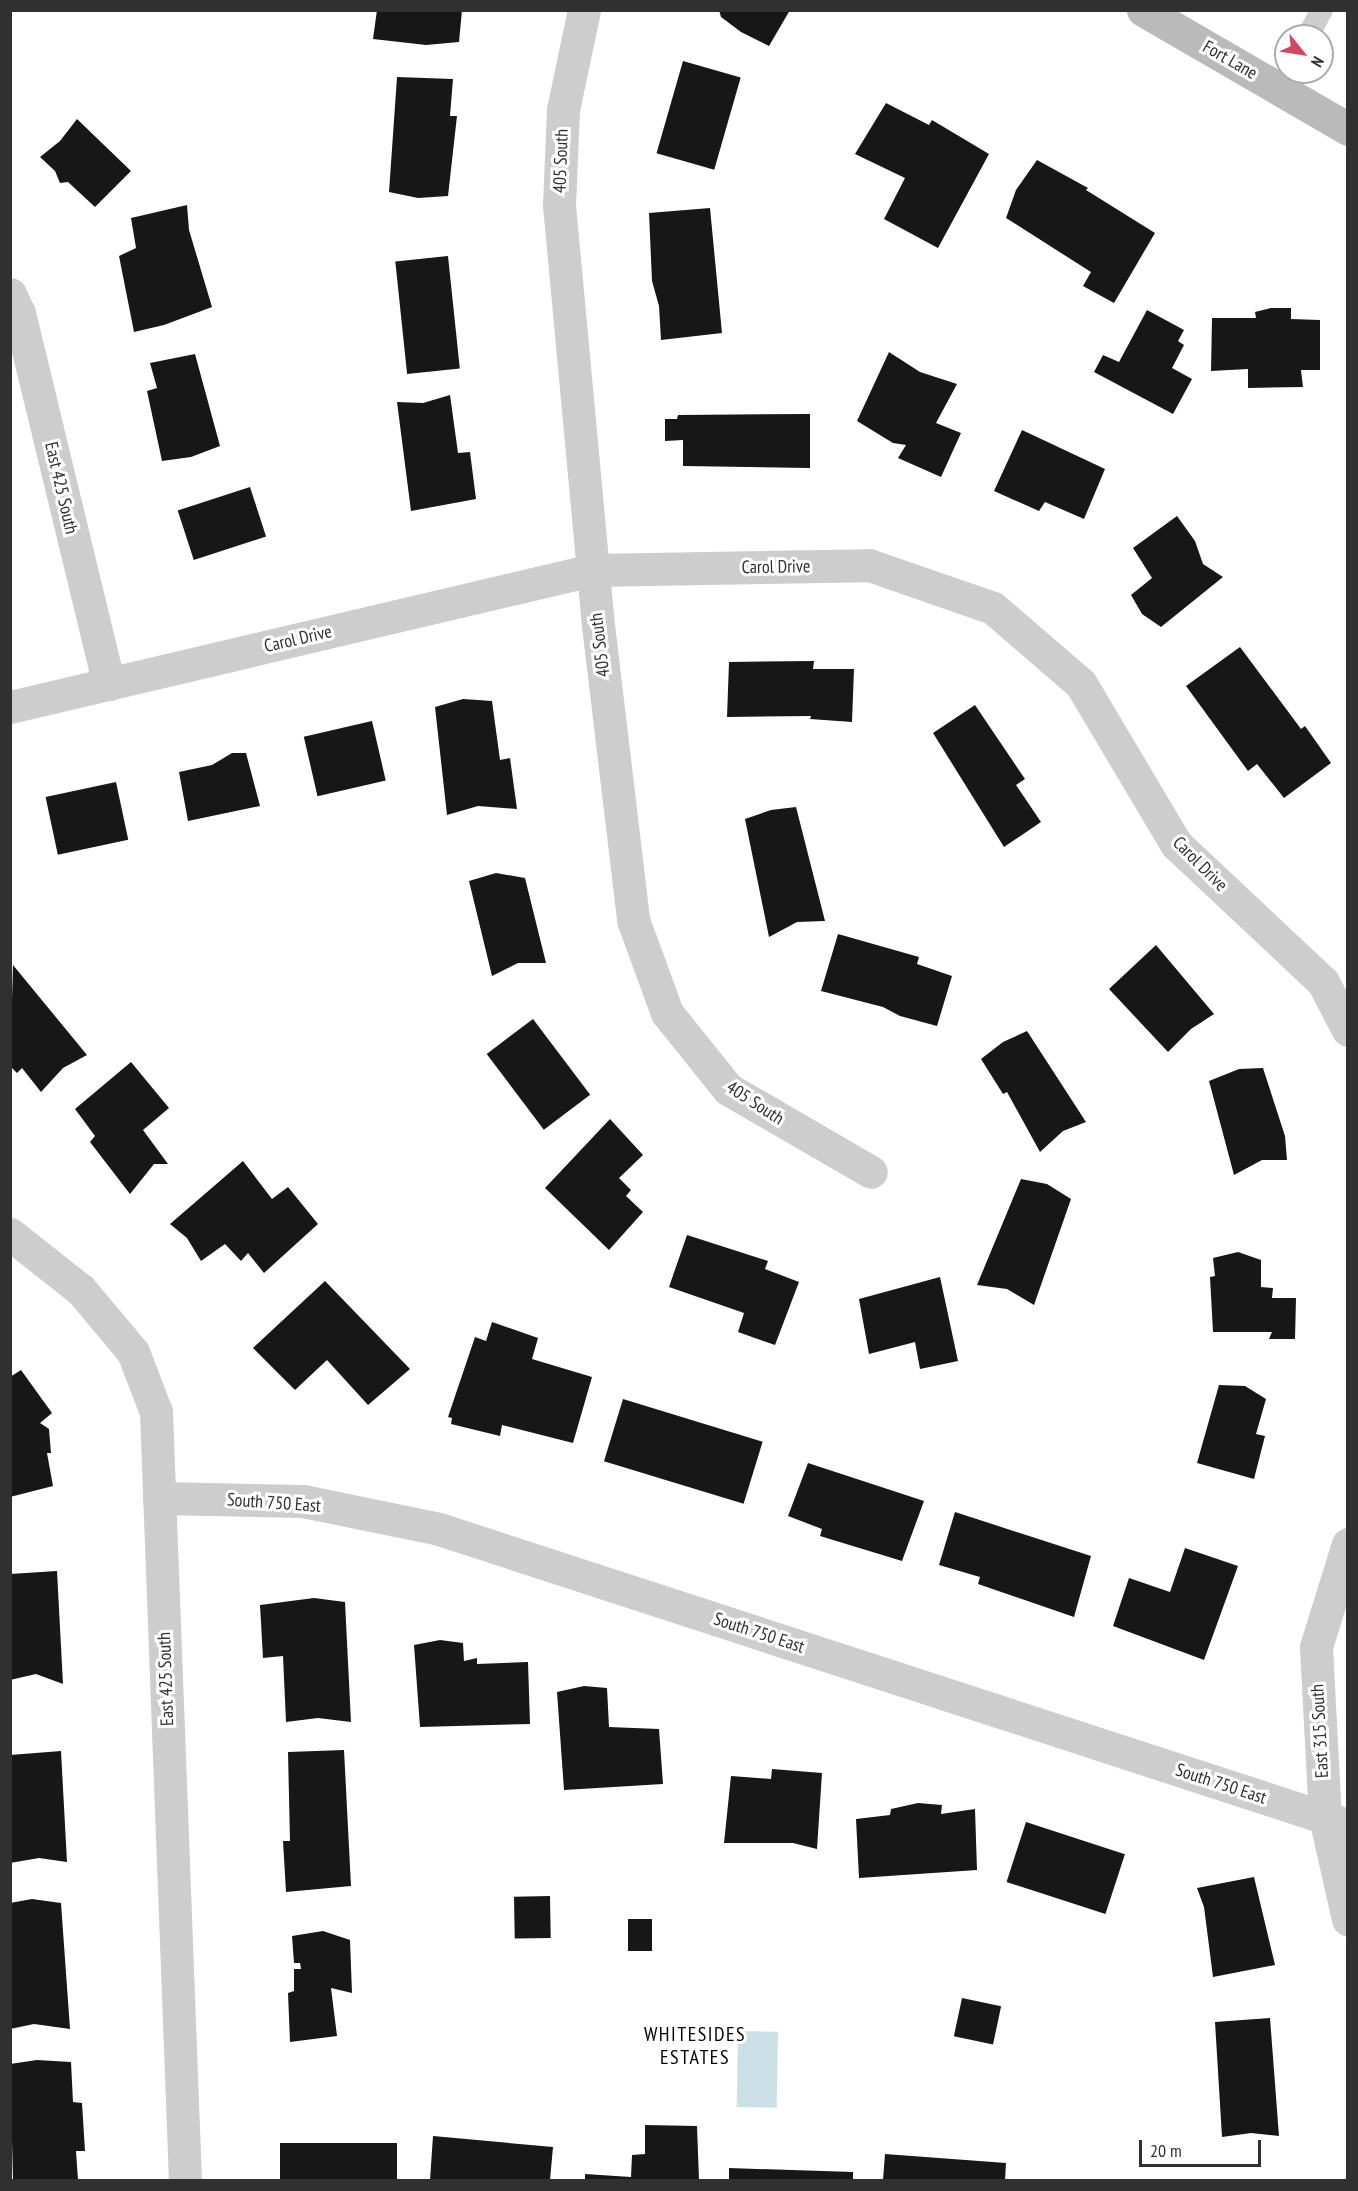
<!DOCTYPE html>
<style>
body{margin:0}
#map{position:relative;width:1358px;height:2191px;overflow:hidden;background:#fff;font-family:"PT Sans Narrow",sans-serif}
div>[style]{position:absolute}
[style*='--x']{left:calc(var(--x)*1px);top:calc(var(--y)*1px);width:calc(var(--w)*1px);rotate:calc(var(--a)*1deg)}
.water>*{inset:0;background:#cbdfe7;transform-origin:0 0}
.building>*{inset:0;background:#171717;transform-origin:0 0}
.service>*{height:22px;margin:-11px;padding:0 11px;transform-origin:11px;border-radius:11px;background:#cdcdcd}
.minor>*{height:33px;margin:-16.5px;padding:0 16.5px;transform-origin:16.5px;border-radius:16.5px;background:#cdcdcd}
.secondary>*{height:33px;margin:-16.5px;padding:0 16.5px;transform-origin:16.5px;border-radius:16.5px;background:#bababa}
span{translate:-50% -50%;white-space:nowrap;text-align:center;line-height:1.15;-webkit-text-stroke:6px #fff;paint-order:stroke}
.street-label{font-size:18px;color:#303030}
.neighbourhood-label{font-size:20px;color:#000;letter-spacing:1.5px}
.frame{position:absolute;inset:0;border:12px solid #303030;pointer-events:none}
.north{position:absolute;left:1274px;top:24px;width:60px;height:60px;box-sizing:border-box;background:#fff;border:2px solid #acacac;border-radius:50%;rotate:120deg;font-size:16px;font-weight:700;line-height:24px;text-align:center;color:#303030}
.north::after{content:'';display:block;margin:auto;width:21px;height:27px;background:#d4455e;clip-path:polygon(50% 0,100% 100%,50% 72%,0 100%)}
.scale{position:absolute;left:1139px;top:2140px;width:122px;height:27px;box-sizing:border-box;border:3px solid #303030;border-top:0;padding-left:8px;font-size:18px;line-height:21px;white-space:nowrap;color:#303030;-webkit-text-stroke:4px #fff;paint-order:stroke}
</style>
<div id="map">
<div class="water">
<i style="left:738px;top:2031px;width:40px;height:76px;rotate:1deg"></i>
</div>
<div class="building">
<i style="clip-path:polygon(377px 10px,462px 10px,459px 42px,426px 45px,373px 39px)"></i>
<i style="clip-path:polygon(719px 10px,790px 10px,769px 46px,741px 32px,721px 17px)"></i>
<i style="left:683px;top:61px;width:60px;height:96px;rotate:16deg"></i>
<i style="clip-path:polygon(397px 77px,453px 79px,450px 116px,457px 116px,448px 196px,418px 198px,389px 192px)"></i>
<i style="clip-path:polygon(886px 103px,929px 125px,932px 120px,989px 154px,938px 248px,884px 219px,905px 178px,855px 154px)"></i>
<i style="clip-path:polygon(77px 119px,131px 171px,95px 207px,68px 182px,60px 183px,55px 171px,40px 157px,60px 141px)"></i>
<i style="clip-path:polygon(1037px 160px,1088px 188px,1086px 190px,1155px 233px,1114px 303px,1083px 286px,1091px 272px,1006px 218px,1016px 190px)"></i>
<i style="clip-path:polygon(187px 205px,189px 230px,212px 307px,164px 325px,134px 332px,119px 256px,136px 248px,131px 218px)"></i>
<i style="clip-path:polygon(710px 208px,722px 333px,661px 340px,659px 306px,652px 281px,649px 213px)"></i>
<i style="left:448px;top:256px;width:113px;height:53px;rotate:84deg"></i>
<i style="clip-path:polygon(1271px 308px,1291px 308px,1291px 319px,1320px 320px,1320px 370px,1301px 370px,1303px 387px,1248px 388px,1248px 369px,1211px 371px,1212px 318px,1256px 318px,1255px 312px)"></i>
<i style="clip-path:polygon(1147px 310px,1184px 330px,1178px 341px,1184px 345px,1172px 368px,1192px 379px,1173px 414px,1094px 372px,1103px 355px,1119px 362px)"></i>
<i style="clip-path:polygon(889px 352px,920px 372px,957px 384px,936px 423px,961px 433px,941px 477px,898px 458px,906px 445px,893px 443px,857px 421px)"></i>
<i style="clip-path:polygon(195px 354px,220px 446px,191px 457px,162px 461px,147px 391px,157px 388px,150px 363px)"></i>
<i style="clip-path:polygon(450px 395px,458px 453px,470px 452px,476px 499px,411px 511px,397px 402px,423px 403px)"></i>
<i style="clip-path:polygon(810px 414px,810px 468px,683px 466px,683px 440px,665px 441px,665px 419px,677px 419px,678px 415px)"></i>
<i style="clip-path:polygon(1022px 430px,1105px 469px,1084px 519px,1045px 502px,1039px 511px,994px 491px)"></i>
<i style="left:250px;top:487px;width:52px;height:76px;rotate:72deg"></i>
<i style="clip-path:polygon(1177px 516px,1195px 541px,1203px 564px,1223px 577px,1161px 627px,1142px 614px,1131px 595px,1152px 578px,1133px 548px)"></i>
<i style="clip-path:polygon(1240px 647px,1301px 729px,1305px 726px,1331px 763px,1284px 798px,1257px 764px,1248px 771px,1186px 686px)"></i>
<i style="clip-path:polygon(814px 661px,813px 669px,854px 669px,852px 722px,810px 719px,811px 716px,727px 717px,729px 662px)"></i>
<i style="clip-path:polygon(463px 699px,492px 701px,500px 760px,510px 758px,517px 809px,478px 806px,447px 815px,435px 707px)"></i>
<i style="clip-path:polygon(975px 705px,1025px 779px,1016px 785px,1041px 822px,1004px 847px,933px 733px)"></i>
<i style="left:372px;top:721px;width:61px;height:70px;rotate:77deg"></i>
<i style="clip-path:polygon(232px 753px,246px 753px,260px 806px,188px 821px,179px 772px,212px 765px)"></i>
<i style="left:116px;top:782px;width:59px;height:72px;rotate:78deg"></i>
<i style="clip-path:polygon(796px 807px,825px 921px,797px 922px,769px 937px,745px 819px,771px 810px)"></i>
<i style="clip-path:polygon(496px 873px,525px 878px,546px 963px,518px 963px,492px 976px,469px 881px)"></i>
<i style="clip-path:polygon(838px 934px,919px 957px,917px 964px,952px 976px,937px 1026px,900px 1016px,883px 1007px,821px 991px)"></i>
<i style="clip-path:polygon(1156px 945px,1214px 1014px,1191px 1029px,1168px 1052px,1109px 989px)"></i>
<i style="clip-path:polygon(13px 965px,87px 1055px,63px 1068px,41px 1092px,22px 1068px,17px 1073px,10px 1066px)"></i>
<i style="left:533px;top:1019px;width:95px;height:58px;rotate:53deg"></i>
<i style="clip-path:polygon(1027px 1031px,1086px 1122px,1063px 1131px,1040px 1152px,1007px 1092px,1003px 1094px,981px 1059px,1003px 1042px)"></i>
<i style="clip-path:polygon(131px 1062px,169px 1108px,143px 1130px,168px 1164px,154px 1164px,130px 1194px,90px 1142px,95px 1136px,75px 1109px)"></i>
<i style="clip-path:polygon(1263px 1068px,1285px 1136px,1287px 1160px,1262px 1160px,1234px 1175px,1209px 1081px,1239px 1069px)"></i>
<i style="clip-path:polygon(610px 1119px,643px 1155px,619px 1178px,631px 1190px,626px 1196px,643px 1212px,609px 1250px,545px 1188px)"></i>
<i style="clip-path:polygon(243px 1161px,272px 1199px,288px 1187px,318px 1224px,264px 1273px,248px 1253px,241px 1261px,225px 1244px,201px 1261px,187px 1238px,170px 1224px)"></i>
<i style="clip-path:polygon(1021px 1179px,1047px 1184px,1071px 1199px,1034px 1305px,1007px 1289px,977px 1285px)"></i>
<i style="clip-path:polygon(687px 1235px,768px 1261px,765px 1269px,799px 1282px,775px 1345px,738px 1332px,744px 1313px,669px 1287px)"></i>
<i style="clip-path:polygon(1238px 1252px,1261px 1260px,1261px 1287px,1273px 1288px,1272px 1298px,1296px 1298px,1295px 1339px,1269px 1339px,1272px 1332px,1213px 1332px,1210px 1277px,1215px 1276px,1213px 1258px)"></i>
<i style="clip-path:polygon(940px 1277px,958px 1361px,920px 1369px,915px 1342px,869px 1354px,859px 1299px)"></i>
<i style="clip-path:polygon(325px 1281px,410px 1369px,368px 1405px,327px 1360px,295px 1390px,253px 1348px)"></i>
<i style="clip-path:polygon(492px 1322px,538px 1338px,532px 1359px,592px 1377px,573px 1443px,502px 1425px,500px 1436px,451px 1424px,452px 1418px,448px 1417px,475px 1337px,486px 1341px)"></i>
<i style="clip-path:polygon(21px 1370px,52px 1413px,40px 1423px,49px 1429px,51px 1453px,47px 1453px,53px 1486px,10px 1497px,10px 1377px)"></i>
<i style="clip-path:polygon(1219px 1385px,1245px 1386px,1266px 1399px,1256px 1434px,1265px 1436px,1254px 1479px,1197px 1463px)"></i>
<i style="left:623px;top:1399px;width:146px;height:65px;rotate:17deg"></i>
<i style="clip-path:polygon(808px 1463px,924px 1501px,902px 1561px,820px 1536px,822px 1529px,788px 1516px)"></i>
<i style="clip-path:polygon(955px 1512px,1091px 1556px,1074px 1617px,978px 1584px,980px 1577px,939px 1565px)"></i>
<i style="clip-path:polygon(1185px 1548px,1238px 1566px,1204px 1660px,1113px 1626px,1129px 1578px,1170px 1592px)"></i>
<i style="clip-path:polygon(57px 1571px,63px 1684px,36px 1674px,10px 1680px,10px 1574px)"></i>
<i style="clip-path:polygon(314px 1598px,345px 1602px,351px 1722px,318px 1718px,286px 1722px,283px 1656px,263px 1658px,260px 1605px)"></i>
<i style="clip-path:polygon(440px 1640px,463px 1643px,464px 1661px,477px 1658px,477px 1664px,528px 1662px,530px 1724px,420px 1727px,414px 1645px)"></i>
<i style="clip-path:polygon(584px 1686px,607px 1688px,609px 1727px,659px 1729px,663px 1784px,564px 1790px,557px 1692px)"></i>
<i style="clip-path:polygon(344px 1750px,351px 1886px,286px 1892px,283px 1841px,290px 1841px,288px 1752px)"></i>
<i style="clip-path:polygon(61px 1751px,67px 1862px,39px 1858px,10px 1863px,10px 1755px)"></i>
<i style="clip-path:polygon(772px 1769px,822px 1773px,817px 1849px,793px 1843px,724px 1843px,731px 1776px,771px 1779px)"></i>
<i style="clip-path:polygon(918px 1803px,942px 1805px,941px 1814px,975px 1809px,977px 1870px,859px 1878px,856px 1819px,890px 1815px,891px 1809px)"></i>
<i style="left:1026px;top:1822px;width:104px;height:63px;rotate:18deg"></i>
<i style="clip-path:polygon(1254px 1877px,1275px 1965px,1213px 1977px,1204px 1907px,1197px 1888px)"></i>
<i style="left:550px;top:1896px;width:42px;height:36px;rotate:89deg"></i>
<i style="clip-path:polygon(32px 1899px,61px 1903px,70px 2029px,34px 2024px,10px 2029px,10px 1903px)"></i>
<i style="left:628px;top:1919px;width:24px;height:32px"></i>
<i style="clip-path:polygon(323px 1931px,350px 1940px,352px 1993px,331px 1988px,337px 2036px,290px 2042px,288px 1993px,294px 1991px,294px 1969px,301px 1969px,300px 1963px,294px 1963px,292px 1936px)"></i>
<i style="left:962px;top:1998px;width:40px;height:39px;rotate:12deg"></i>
<i style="clip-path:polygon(1270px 2018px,1279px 2136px,1251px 2133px,1222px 2137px,1215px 2022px)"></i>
<i style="clip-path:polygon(37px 2060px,71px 2062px,73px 2102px,82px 2103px,85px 2151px,76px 2151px,78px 2180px,13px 2180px,10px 2064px)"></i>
<i style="clip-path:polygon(645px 2125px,697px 2126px,699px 2180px,585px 2180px,585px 2174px,631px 2177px,632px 2155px,645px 2154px)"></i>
<i style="clip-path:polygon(433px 2136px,553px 2147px,550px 2180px,430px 2180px)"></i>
<i style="left:280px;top:2143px;width:117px;height:37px"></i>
<i style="clip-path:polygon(885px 2154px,1006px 2163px,1005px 2180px,883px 2180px)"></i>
<i style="clip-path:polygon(729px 2168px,853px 2172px,853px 2180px,729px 2180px)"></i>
</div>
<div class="service">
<i style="--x:1308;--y:36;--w:30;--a:-62"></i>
</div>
<div class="minor">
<i style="--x:584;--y:10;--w:102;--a:101.9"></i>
<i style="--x:563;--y:110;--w:95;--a:92.4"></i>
<i style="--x:559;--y:205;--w:422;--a:84.7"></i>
<i style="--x:598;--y:625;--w:297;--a:83.2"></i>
<i style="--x:633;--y:920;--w:99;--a:69.9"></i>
<i style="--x:667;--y:1013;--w:97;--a:51.2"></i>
<i style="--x:728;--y:1089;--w:165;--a:30.1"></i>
<i style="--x:10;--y:294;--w:21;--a:65"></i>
<i style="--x:19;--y:313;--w:382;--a:76.4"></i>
<i style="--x:10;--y:707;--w:598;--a:-13.25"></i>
<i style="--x:592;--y:570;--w:277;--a:-1"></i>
<i style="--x:869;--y:565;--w:131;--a:19.1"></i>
<i style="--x:993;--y:608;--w:116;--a:40.8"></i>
<i style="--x:1081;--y:684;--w:186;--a:59.3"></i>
<i style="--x:1176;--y:844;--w:202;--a:43.2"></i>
<i style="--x:1323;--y:982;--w:54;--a:62.5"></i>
<i style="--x:10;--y:1234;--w:90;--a:38.3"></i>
<i style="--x:81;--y:1290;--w:81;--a:50"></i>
<i style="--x:133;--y:1352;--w:64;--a:69"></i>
<i style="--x:156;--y:1412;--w:769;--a:87.84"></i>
<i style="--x:159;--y:1498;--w:144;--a:1.2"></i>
<i style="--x:303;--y:1501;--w:139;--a:11.6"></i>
<i style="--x:439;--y:1529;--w:956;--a:18.04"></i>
<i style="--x:1348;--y:1544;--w:108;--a:107.3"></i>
<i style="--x:1316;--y:1647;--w:170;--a:87"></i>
<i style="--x:1325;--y:1817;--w:105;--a:77.3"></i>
</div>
<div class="secondary">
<i style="--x:1143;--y:10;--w:237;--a:30.1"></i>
</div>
<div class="street-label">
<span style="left:1230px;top:60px;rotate:30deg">Fort Lane</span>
<span style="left:561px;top:161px;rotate:-88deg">405 South</span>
<span style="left:61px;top:488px;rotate:77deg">East 425 South</span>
<span style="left:776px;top:567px;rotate:-1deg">Carol Drive</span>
<span style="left:298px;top:639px;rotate:-13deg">Carol Drive</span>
<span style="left:600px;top:645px;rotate:-97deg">405 South</span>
<span style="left:1200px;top:864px;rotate:45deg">Carol Drive</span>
<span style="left:755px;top:1103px;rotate:33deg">405 South</span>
<span style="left:274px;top:1503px;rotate:4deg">South 750 East</span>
<span style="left:759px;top:1633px;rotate:18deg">South 750 East</span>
<span style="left:166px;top:1679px;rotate:-92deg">East 425 South</span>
<span style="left:1320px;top:1731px;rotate:-93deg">East 315 South</span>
<span style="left:1221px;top:1784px;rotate:18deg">South 750 East</span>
</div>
<div class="neighbourhood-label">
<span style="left:695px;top:2046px">WHITESIDES<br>ESTATES</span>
</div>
<div class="frame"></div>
<div class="north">N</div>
<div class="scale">20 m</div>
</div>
